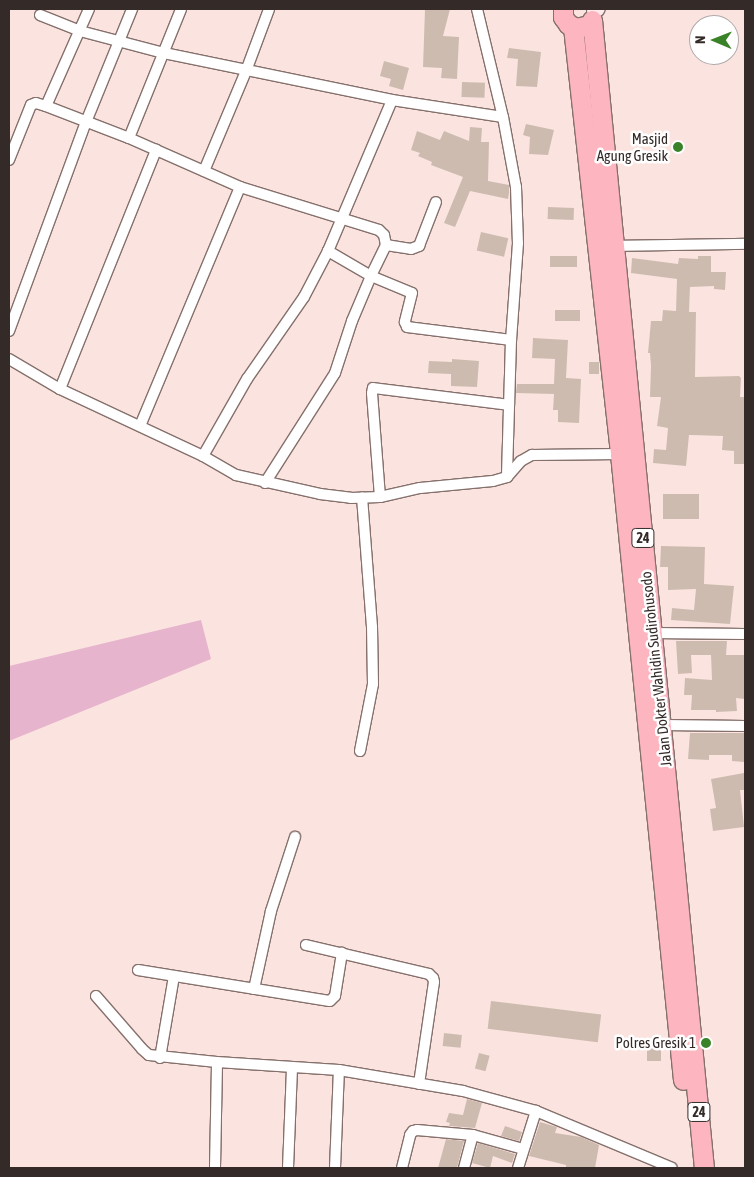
<!DOCTYPE html>
<style>
body{margin:0}
#map{position:relative;width:754px;height:1177px;overflow:hidden;background:#fbe4df;font-family:"Asap Condensed",sans-serif}
div>[style]{position:absolute}
[style*='--x']{left:calc(var(--x)*1px);top:calc(var(--y)*1px);width:calc(var(--w)*1px);rotate:calc(var(--a)*1deg)}
.water>*{inset:0;background:#e6b4cd}
.building>*{inset:0;background:#cebbb0;transform-origin:0 0}
.roads{filter:drop-shadow(1px 0 #85706c) drop-shadow(-1px 0 #85706c) drop-shadow(0 1px #85706c) drop-shadow(0 -1px #85706c)}
.street>*{height:10px;margin:-5px;padding:0 5px;transform-origin:5px;border-radius:5px;background:#fff}
.secondary>*{height:14px;margin:-7px;padding:0 7px;transform-origin:7px;border-radius:7px;background:#fee9ec}
.highway>*{height:19px;margin:-9.5px;padding:0 9.5px;transform-origin:9.5px;border-radius:9.5px;background:#fdb5c0}
.dots>*{width:14px;height:14px;translate:-50% -50%;box-sizing:border-box;border:2px solid #fff;border-radius:50%}
span{translate:-50% -50%;white-space:nowrap;text-align:center;line-height:1.15;-webkit-text-stroke:5px #fff;paint-order:stroke}
.shield-label span{padding:1px 4px;background:#fff;border:1px solid;border-radius:4px;-webkit-text-stroke-width:0}
.shield-label{font-size:14px;color:#342b29;font-weight:700}
.poi-label{font-size:15px;color:#342b29}
.right{translate:-100% -50%;text-align:right}
.street-label{font-size:15px;color:#342b29}
.frame{position:absolute;inset:0;border:10px solid #342b29;pointer-events:none}
.north{position:absolute;left:689px;top:15px;width:50px;height:50px;box-sizing:border-box;background:#fff;border:1px solid #aeaaa9;border-radius:50%;rotate:271deg;font-size:14px;font-weight:700;line-height:20px;text-align:center;color:#342b29}
.north::after{content:'';display:block;margin:auto;width:18px;height:22px;background:#3a8228;clip-path:polygon(50% 0,100% 100%,50% 72%,0 100%)}
</style>
<div id="map">
<div class="water">
<i style="clip-path:polygon(201px 620px,211px 659px,9px 741px,9px 666px)"></i>
</div>
<div class="building">
<i style="clip-path:polygon(425px 9px,450px 9px,443px 36px,459px 37px,457px 79px,441px 78px,442px 68px,423px 67px)"></i>
<i style="clip-path:polygon(509px 48px,541px 52px,537px 87px,516px 86px,518px 59px,507px 58px)"></i>
<i style="clip-path:polygon(384px 61px,409px 68px,403px 90px,389px 86px,391px 79px,380px 76px)"></i>
<i style="left:462px;top:82px;width:23px;height:15px;rotate:2deg"></i>
<i style="clip-path:polygon(526px 124px,554px 130px,548px 155px,529px 154px,530px 137px,523px 135px)"></i>
<i style="clip-path:polygon(470px 127px,482px 128px,481px 142px,489px 142px,488px 181px,509px 185px,509px 193px,508px 199px,470px 191px,455px 227px,444px 223px,463px 177px,431px 165px,432px 162px,418px 156px,420px 153px,411px 150px,417px 131px,440px 140px,444px 131px,469px 141px)"></i>
<i style="left:548px;top:207px;width:26px;height:12px;rotate:2deg"></i>
<i style="left:481px;top:232px;width:28px;height:19px;rotate:13deg"></i>
<i style="left:550px;top:256px;width:27px;height:11px"></i>
<i style="clip-path:polygon(698px 256px,711px 256px,711px 272px,726px 272px,725px 290px,714px 289px,714px 286px,690px 287px,689px 312px,696px 312px,695px 377px,739px 376px,741px 378px,740px 397px,745px 397px,745px 464px,734px 464px,734px 451px,722px 450px,723px 436px,691px 435px,689px 435px,686px 466px,653px 463px,654px 449px,666px 450px,668px 428px,657px 426px,661px 397px,650px 397px,651px 366px,650px 353px,648px 353px,651px 321px,662px 321px,663px 310px,676px 311px,677px 279px,631px 273px,632px 258px,678px 264px,679px 258px,698px 259px)"></i>
<i style="left:555px;top:310px;width:25px;height:11px"></i>
<i style="clip-path:polygon(533px 338px,568px 340px,566px 378px,581px 379px,579px 423px,558px 422px,558px 410px,553px 410px,554px 394px,516px 393px,517px 384px,554px 384px,555px 359px,532px 358px)"></i>
<i style="clip-path:polygon(452px 359px,479px 361px,477px 387px,451px 386px,451px 374px,428px 373px,429px 361px,452px 362px)"></i>
<i style="left:589px;top:362px;width:10px;height:12px"></i>
<i style="left:663px;top:494px;width:36px;height:25px"></i>
<i style="clip-path:polygon(661px 546px,705px 547px,704px 584px,734px 586px,730px 624px,671px 620px,672px 608px,694px 610px,696px 589px,668px 590px,668px 567px,660px 567px)"></i>
<i style="clip-path:polygon(676px 641px,727px 641px,726px 655px,745px 655px,745px 699px,736px 698px,737px 711px,716px 712px,716px 710px,691px 710px,692px 695px,684px 695px,685px 678px,712px 680px,711px 655px,691px 655px,692px 673px,678px 674px)"></i>
<i style="clip-path:polygon(690px 733px,745px 733px,744px 762px,732px 761px,732px 755px,709px 755px,709px 760px,688px 759px)"></i>
<i style="clip-path:polygon(744px 773px,745px 790px,740px 790px,744px 827px,713px 831px,710px 809px,716px 808px,711px 779px)"></i>
<i style="left:491px;top:1001px;width:111px;height:28px;rotate:7deg"></i>
<i style="left:444px;top:1033px;width:18px;height:13px;rotate:6deg"></i>
<i style="left:647px;top:1047px;width:14px;height:14px"></i>
<i style="left:479px;top:1053px;width:11px;height:16px;rotate:15deg"></i>
<i style="clip-path:polygon(467px 1099px,482px 1103px,475px 1128px,449px 1126px,450px 1123px,446px 1122px,449px 1113px,463px 1115px)"></i>
<i style="clip-path:polygon(540px 1122px,557px 1127px,555px 1133px,581px 1137px,599px 1145px,595px 1168px,566px 1168px,566px 1165px,529px 1156px)"></i>
<i style="clip-path:polygon(505px 1126px,522px 1132px,519px 1141px,501px 1136px)"></i>
<i style="clip-path:polygon(446px 1139px,464px 1141px,457px 1168px,438px 1168px)"></i>
<i style="clip-path:polygon(478px 1143px,515px 1154px,512px 1163px,493px 1156px,490px 1168px,472px 1163px)"></i>
</div>
<div class="roads">
<div class="street">
<i style="--x:89;--y:9;--w:106;--a:113.9"></i>
<i style="--x:46;--y:106;--w:89;--a:21.1"></i>
<i style="--x:129;--y:138;--w:121;--a:23.8"></i>
<i style="--x:240;--y:187;--w:145;--a:17.2"></i>
<i style="--x:379;--y:230;--w:7;--a:45"></i>
<i style="--x:384;--y:235;--w:10;--a:79"></i>
<i style="--x:386;--y:245;--w:34;--a:116"></i>
<i style="--x:371;--y:276;--w:44;--a:22.5"></i>
<i style="--x:412;--y:293;--w:30;--a:104"></i>
<i style="--x:405;--y:322;--w:5;--a:68"></i>
<i style="--x:407;--y:327;--w:105;--a:7.1"></i>
<i style="--x:477;--y:9;--w:111;--a:76.5"></i>
<i style="--x:503;--y:117;--w:71;--a:79.5"></i>
<i style="--x:516;--y:187;--w:56;--a:88"></i>
<i style="--x:518;--y:243;--w:97;--a:94.1"></i>
<i style="--x:511;--y:340;--w:137;--a:91.7"></i>
<i style="--x:40;--y:15;--w:43;--a:21.8"></i>
<i style="--x:80;--y:31;--w:87;--a:14.7"></i>
<i style="--x:164;--y:53;--w:233;--a:11.6"></i>
<i style="--x:392;--y:100;--w:112;--a:8.7"></i>
<i style="--x:129;--y:138;--w:139;--a:-68"></i>
<i style="--x:9;--y:160;--w:59;--a:-68.2"></i>
<i style="--x:31;--y:105;--w:5;--a:-22"></i>
<i style="--x:36;--y:103;--w:10;--a:17"></i>
<i style="--x:204;--y:171;--w:108;--a:-67.2"></i>
<i style="--x:246;--y:71;--w:66;--a:-69.6"></i>
<i style="--x:386;--y:245;--w:25;--a:9"></i>
<i style="--x:411;--y:249;--w:9;--a:-21"></i>
<i style="--x:419;--y:246;--w:47;--a:-68.9"></i>
<i style="--x:614;--y:246;--w:131;--a:-0.9"></i>
<i style="--x:9;--y:331;--w:223;--a:-69.8"></i>
<i style="--x:86;--y:122;--w:122;--a:-67.8"></i>
<i style="--x:9;--y:359;--w:59;--a:30.5"></i>
<i style="--x:60;--y:389;--w:158;--a:25.1"></i>
<i style="--x:203;--y:456;--w:38;--a:30"></i>
<i style="--x:236;--y:475;--w:86;--a:12.7"></i>
<i style="--x:320;--y:494;--w:31;--a:7"></i>
<i style="--x:351;--y:498;--w:29;--a:-2"></i>
<i style="--x:380;--y:497;--w:41;--a:-12.7"></i>
<i style="--x:420;--y:488;--w:73;--a:-5.5"></i>
<i style="--x:493;--y:481;--w:15;--a:-16"></i>
<i style="--x:507;--y:477;--w:21;--a:-49"></i>
<i style="--x:521;--y:461;--w:13;--a:-29"></i>
<i style="--x:532;--y:455;--w:88;--a:-0.7"></i>
<i style="--x:60;--y:389;--w:258;--a:-68.1"></i>
<i style="--x:140;--y:426;--w:259;--a:-67.3"></i>
<i style="--x:203;--y:456;--w:89;--a:-60.3"></i>
<i style="--x:247;--y:379;--w:100;--a:-55.2"></i>
<i style="--x:304;--y:297;--w:52;--a:-62.4"></i>
<i style="--x:328;--y:251;--w:164;--a:-67"></i>
<i style="--x:265;--y:483;--w:130;--a:-57.5"></i>
<i style="--x:335;--y:373;--w:55;--a:-71.9"></i>
<i style="--x:352;--y:321;--w:49;--a:-67.1"></i>
<i style="--x:371;--y:276;--w:50;--a:-149.8"></i>
<i style="--x:380;--y:497;--w:104;--a:-94.4"></i>
<i style="--x:372;--y:393;--w:5;--a:-79"></i>
<i style="--x:373;--y:388;--w:137;--a:7.1"></i>
<i style="--x:653;--y:633;--w:92;--a:0.6"></i>
<i style="--x:663;--y:725;--w:82;--a:0.7"></i>
<i style="--x:360;--y:751;--w:68;--a:-79"></i>
<i style="--x:373;--y:684;--w:57;--a:-91"></i>
<i style="--x:372;--y:627;--w:130;--a:-94.4"></i>
<i style="--x:306;--y:945;--w:126;--a:13.3"></i>
<i style="--x:429;--y:974;--w:6;--a:45"></i>
<i style="--x:433;--y:978;--w:4;--a:76"></i>
<i style="--x:434;--y:982;--w:103;--a:98.4"></i>
<i style="--x:138;--y:970;--w:194;--a:9.2"></i>
<i style="--x:330;--y:1001;--w:7;--a:-45"></i>
<i style="--x:335;--y:996;--w:44;--a:-80.8"></i>
<i style="--x:254;--y:989;--w:80;--a:-77.7"></i>
<i style="--x:271;--y:911;--w:78;--a:-72"></i>
<i style="--x:96;--y:996;--w:70;--a:49"></i>
<i style="--x:142;--y:1049;--w:9;--a:41"></i>
<i style="--x:149;--y:1055;--w:68;--a:5.9"></i>
<i style="--x:217;--y:1062;--w:122;--a:3.8"></i>
<i style="--x:339;--y:1070;--w:126;--a:9.6"></i>
<i style="--x:463;--y:1091;--w:76;--a:15.3"></i>
<i style="--x:536;--y:1111;--w:147;--a:22.7"></i>
<i style="--x:160;--y:1058;--w:83;--a:-80.3"></i>
<i style="--x:215;--y:1168;--w:106;--a:-88.9"></i>
<i style="--x:288;--y:1168;--w:101;--a:-87.7"></i>
<i style="--x:335;--y:1168;--w:98;--a:-87.7"></i>
<i style="--x:402;--y:1168;--w:34;--a:-76"></i>
<i style="--x:410;--y:1135;--w:5;--a:-53"></i>
<i style="--x:413;--y:1131;--w:4;--a:-14"></i>
<i style="--x:417;--y:1130;--w:56;--a:5.1"></i>
<i style="--x:473;--y:1135;--w:52;--a:15.6"></i>
<i style="--x:464;--y:1168;--w:34;--a:-75"></i>
<i style="--x:518;--y:1168;--w:60;--a:-72.5"></i>
</div>
<div class="secondary">
<i style="--x:594;--y:11;--w:4;--a:-27"></i>
</div>
<div class="highway">
<i style="--x:563;--y:9;--w:8;--a:90"></i>
<i style="--x:563;--y:17;--w:9;--a:54"></i>
<i style="--x:568;--y:24;--w:9;--a:27"></i>
<i style="--x:576;--y:28;--w:9;--a:-13"></i>
<i style="--x:592;--y:20;--w:1153;--a:84.43"></i>
<i style="--x:573;--y:27;--w:430;--a:83.7"></i>
<i style="--x:620;--y:454;--w:629;--a:84.25"></i>
</div>
</div>
<div class="dots">
<i style="left:678px;top:147px;background:#3a8228"></i>
<i style="left:706px;top:1043px;background:#3a8228"></i>
</div>
<div class="shield-label">
<span style="left:643px;top:538px">24</span>
<span style="left:699px;top:1112px">24</span>
</div>
<div class="poi-label">
<span class="right" style="left:668px;top:147px">Masjid<br>Agung Gresik</span>
<span class="right" style="left:696px;top:1043px">Polres Gresik 1</span>
</div>
<div class="street-label">
<span style="left:656px;top:669px;rotate:-96deg">Jalan Dokter Wahidin Sudirohusodo</span>
</div>
<div class="frame"></div>
<div class="north">N</div>
</div>
